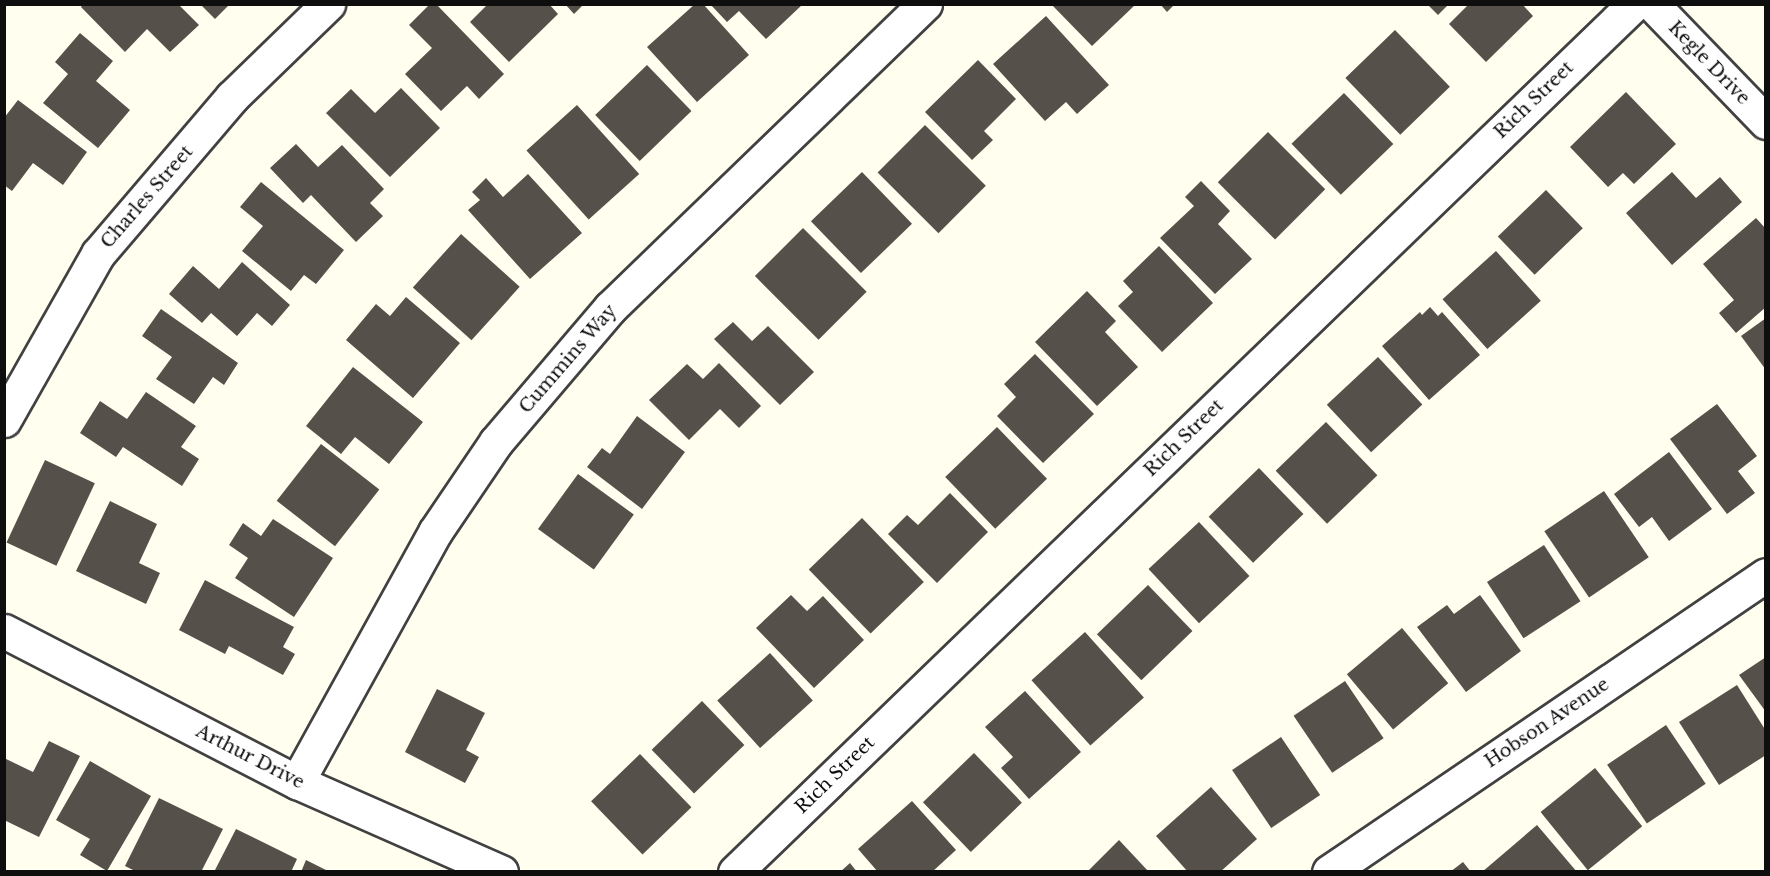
<!DOCTYPE html>
<style>
body{margin:0}
#map{position:relative;width:1770px;height:876px;overflow:hidden;background:#fffeef;font-family:"Libre Baskerville",serif}
div>[style]{position:absolute}
[style*='--x']{left:calc(var(--x)*1px);top:calc(var(--y)*1px);width:calc(var(--w)*1px);rotate:calc(var(--a)*1deg)}
.building>*{inset:0;background:#56504a;transform-origin:0 0}
.roads{filter:drop-shadow(2px 0 #414141) drop-shadow(-2px 0 #414141) drop-shadow(0 2px #414141) drop-shadow(0 -2px #414141)}
.minor>*{height:33px;margin:-16.5px;padding:0 16.5px;transform-origin:16.5px;border-radius:16.5px;background:#fff}
span{translate:-50% -50%;white-space:nowrap;text-align:center;line-height:1.15;-webkit-text-stroke:6px #fff;paint-order:stroke}
.street-label{font-size:18px;color:#0e0e0e}
.frame{position:absolute;inset:0;border:6px solid #0e0e0e;pointer-events:none}
</style>
<div id="map">
<div class="building">
<i style="clip-path:polygon(83px 4px,178px 4px,199px 25px,170px 52px,147px 29px,125px 52px,81px 7px)"></i>
<i style="clip-path:polygon(200px 4px,230px 4px,215px 19px)"></i>
<i style="clip-path:polygon(430px 4px,436px 4px,504px 74px,479px 99px,467px 86px,441px 111px,405px 74px,432px 48px,409px 25px)"></i>
<i style="clip-path:polygon(488px 4px,549px 4px,558px 14px,509px 62px,470px 22px)"></i>
<i style="clip-path:polygon(565px 4px,584px 4px,574px 14px)"></i>
<i style="clip-path:polygon(695px 4px,703px 4px,749px 55px,697px 102px,647px 47px)"></i>
<i style="clip-path:polygon(710px 4px,803px 4px,766px 39px,739px 11px,727px 22px)"></i>
<i style="clip-path:polygon(1160px 4px,1175px 4px,1167px 12px)"></i>
<i style="clip-path:polygon(1427px 4px,1449px 4px,1438px 15px)"></i>
<i style="clip-path:polygon(1469px 4px,1522px 4px,1533px 16px,1486px 62px,1449px 24px)"></i>
<i style="clip-path:polygon(1052px 5px,1135px 5px,1092px 46px)"></i>
<i style="clip-path:polygon(1046px 16px,1109px 85px,1077px 114px,1066px 102px,1045px 121px,993px 64px)"></i>
<i style="left:1395px;top:30px;width:79px;height:69px;rotate:46deg"></i>
<i style="clip-path:polygon(80px 33px,113px 61px,96px 81px,130px 110px,98px 148px,43px 103px,68px 74px,55px 62px)"></i>
<i style="clip-path:polygon(978px 60px,1016px 99px,984px 131px,993px 140px,972px 160px,925px 112px)"></i>
<i style="left:647px;top:65px;width:64px;height:72px;rotate:46deg"></i>
<i style="clip-path:polygon(401px 88px,440px 128px,390px 177px,326px 113px,351px 89px,375px 113px)"></i>
<i style="clip-path:polygon(1626px 92px,1676px 144px,1634px 184px,1623px 173px,1608px 187px,1570px 147px)"></i>
<i style="left:1344px;top:93px;width:71px;height:73px;rotate:46deg"></i>
<i style="clip-path:polygon(18px 100px,87px 152px,63px 185px,33px 163px,12px 191px,4px 185px,4px 118px)"></i>
<i style="left:577px;top:105px;width:93px;height:68px;rotate:48deg"></i>
<i style="left:925px;top:125px;width:86px;height:67px;rotate:45deg"></i>
<i style="left:1268px;top:132px;width:81px;height:71px;rotate:45deg"></i>
<i style="clip-path:polygon(296px 144px,318px 167px,342px 145px,384px 189px,370px 203px,383px 216px,356px 242px,311px 195px,303px 203px,270px 168px)"></i>
<i style="left:862px;top:172px;width:72px;height:71px;rotate:46deg"></i>
<i style="clip-path:polygon(1672px 172px,1696px 198px,1720px 177px,1742px 202px,1672px 265px,1626px 213px)"></i>
<i style="clip-path:polygon(528px 174px,582px 233px,530px 279px,468px 210px,480px 200px,472px 192px,486px 178px,503px 197px)"></i>
<i style="clip-path:polygon(1201px 181px,1230px 211px,1218px 224px,1252px 259px,1215px 294px,1160px 238px,1194px 206px,1185px 197px)"></i>
<i style="clip-path:polygon(261px 182px,344px 250px,316px 284px,304px 275px,291px 291px,242px 251px,263px 226px,240px 207px)"></i>
<i style="left:1546px;top:190px;width:53px;height:67px;rotate:46deg"></i>
<i style="clip-path:polygon(1756px 218px,1766px 229px,1766px 307px,1736px 333px,1719px 313px,1734px 300px,1703px 264px)"></i>
<i style="left:803px;top:228px;width:90px;height:68px;rotate:45deg"></i>
<i style="left:461px;top:234px;width:79px;height:72px;rotate:42deg"></i>
<i style="clip-path:polygon(1159px 246px,1213px 303px,1162px 352px,1118px 306px,1133px 292px,1123px 281px)"></i>
<i style="left:1496px;top:251px;width:67px;height:72px;rotate:48deg"></i>
<i style="clip-path:polygon(242px 262px,290px 305px,272px 326px,257px 313px,237px 336px,211px 313px,202px 323px,169px 294px,193px 266px,219px 289px)"></i>
<i style="clip-path:polygon(1087px 291px,1116px 321px,1105px 332px,1138px 367px,1097px 406px,1035px 342px)"></i>
<i style="clip-path:polygon(406px 297px,460px 343px,413px 398px,346px 340px,376px 304px,390px 316px)"></i>
<i style="clip-path:polygon(1430px 307px,1438px 316px,1442px 312px,1480px 355px,1429px 400px,1382px 346px,1420px 312px,1422px 315px)"></i>
<i style="clip-path:polygon(161px 309px,238px 363px,224px 385px,213px 377px,194px 404px,156px 379px,172px 357px,142px 336px)"></i>
<i style="clip-path:polygon(1766px 318px,1766px 370px,1741px 336px)"></i>
<i style="clip-path:polygon(733px 322px,752px 341px,768px 326px,814px 372px,780px 405px,714px 339px)"></i>
<i style="clip-path:polygon(1035px 354px,1094px 414px,1043px 463px,997px 416px,1016px 397px,1004px 384px)"></i>
<i style="left:1378px;top:357px;width:65px;height:70px;rotate:47deg"></i>
<i style="clip-path:polygon(719px 363px,761px 406px,739px 428px,720px 409px,689px 440px,649px 400px,687px 364px,703px 379px)"></i>
<i style="clip-path:polygon(353px 367px,423px 422px,389px 464px,355px 437px,341px 454px,306px 426px)"></i>
<i style="clip-path:polygon(146px 392px,196px 426px,181px 447px,199px 459px,182px 486px,123px 447px,116px 457px,80px 433px,100px 401px,127px 419px)"></i>
<i style="clip-path:polygon(1717px 404px,1757px 456px,1738px 471px,1755px 493px,1727px 514px,1670px 439px)"></i>
<i style="clip-path:polygon(637px 416px,685px 452px,642px 509px,587px 467px,602px 448px,610px 454px)"></i>
<i style="left:1326px;top:422px;width:74px;height:70px;rotate:46deg"></i>
<i style="left:997px;top:427px;width:72px;height:72px;rotate:46deg"></i>
<i style="left:321px;top:444px;width:74px;height:72px;rotate:38deg"></i>
<i style="clip-path:polygon(1669px 452px,1712px 509px,1669px 541px,1652px 517px,1639px 527px,1614px 494px)"></i>
<i style="left:45px;top:460px;width:55px;height:91px;rotate:25deg"></i>
<i style="left:1259px;top:468px;width:64px;height:70px;rotate:46deg"></i>
<i style="left:578px;top:474px;width:69px;height:68px;rotate:36deg"></i>
<i style="left:1604px;top:491px;width:80px;height:72px;rotate:56deg"></i>
<i style="clip-path:polygon(950px 493px,988px 532px,937px 583px,888px 534px,907px 515px,918px 525px)"></i>
<i style="clip-path:polygon(110px 501px,157px 524px,139px 563px,160px 573px,146px 604px,76px 571px)"></i>
<i style="left:862px;top:518px;width:89px;height:74px;rotate:46deg"></i>
<i style="clip-path:polygon(273px 519px,333px 558px,294px 617px,235px 578px,248px 558px,229px 545px,243px 523px,261px 536px)"></i>
<i style="left:1199px;top:522px;width:74px;height:69px;rotate:47deg"></i>
<i style="left:1544px;top:545px;width:67px;height:68px;rotate:57deg"></i>
<i style="clip-path:polygon(205px 580px,294px 627px,283px 647px,295px 654px,283px 675px,229px 646px,225px 654px,179px 630px)"></i>
<i style="left:1148px;top:585px;width:64px;height:71px;rotate:46deg"></i>
<i style="clip-path:polygon(791px 595px,807px 611px,823px 596px,864px 640px,814px 688px,756px 628px)"></i>
<i style="clip-path:polygon(1480px 595px,1521px 651px,1466px 692px,1417px 627px,1447px 605px,1454px 614px)"></i>
<i style="left:1402px;top:628px;width:72px;height:72px;rotate:50deg"></i>
<i style="left:1085px;top:632px;width:88px;height:72px;rotate:48deg"></i>
<i style="left:770px;top:653px;width:64px;height:71px;rotate:48deg"></i>
<i style="clip-path:polygon(1766px 657px,1766px 712px,1739px 675px)"></i>
<i style="left:1345px;top:681px;width:69px;height:62px;rotate:56deg"></i>
<i style="clip-path:polygon(1737px 685px,1766px 731px,1766px 755px,1719px 785px,1679px 722px)"></i>
<i style="clip-path:polygon(437px 689px,485px 713px,466px 750px,479px 757px,465px 783px,405px 752px)"></i>
<i style="clip-path:polygon(1025px 691px,1081px 752px,1029px 799px,1001px 768px,1013px 757px,985px 727px)"></i>
<i style="left:702px;top:701px;width:61px;height:70px;rotate:46deg"></i>
<i style="left:1666px;top:725px;width:71px;height:71px;rotate:56deg"></i>
<i style="left:1281px;top:737px;width:70px;height:59px;rotate:56deg"></i>
<i style="clip-path:polygon(49px 741px,80px 756px,39px 837px,4px 820px,4px 758px,33px 772px)"></i>
<i style="left:974px;top:753px;width:69px;height:71px;rotate:46deg"></i>
<i style="left:640px;top:754px;width:74px;height:68px;rotate:46deg"></i>
<i style="clip-path:polygon(90px 761px,151px 796px,107px 871px,80px 855px,90px 839px,56px 820px)"></i>
<i style="left:1595px;top:768px;width:75px;height:70px;rotate:51deg"></i>
<i style="clip-path:polygon(1211px 787px,1257px 839px,1220px 872px,1188px 872px,1156px 836px)"></i>
<i style="clip-path:polygon(159px 798px,223px 829px,201px 872px,137px 872px,125px 866px)"></i>
<i style="clip-path:polygon(912px 801px,956px 850px,932px 872px,878px 872px,858px 849px)"></i>
<i style="clip-path:polygon(1537px 825px,1577px 872px,1482px 872px)"></i>
<i style="clip-path:polygon(236px 829px,297px 859px,291px 872px,214px 872px)"></i>
<i style="clip-path:polygon(1119px 840px,1149px 872px,1087px 872px)"></i>
<i style="clip-path:polygon(306px 860px,330px 872px,301px 872px)"></i>
<i style="clip-path:polygon(1463px 862px,1471px 872px,1450px 872px)"></i>
<i style="clip-path:polygon(850px 863px,857px 872px,840px 872px)"></i>
</div>
<div class="roads">
<div class="minor">
<i style="--x:1652;--y:4;--w:164;--a:46"></i>
<i style="--x:4;--y:420;--w:191;--a:-60.5"></i>
<i style="--x:98;--y:254;--w:206;--a:-49.5"></i>
<i style="--x:232;--y:97;--w:134;--a:-44.1"></i>
<i style="--x:4;--y:631;--w:330;--a:27.3"></i>
<i style="--x:297;--y:782;--w:223;--a:23.8"></i>
<i style="--x:297;--y:782;--w:286;--a:-61.1"></i>
<i style="--x:435;--y:532;--w:109;--a:-55.9"></i>
<i style="--x:496;--y:442;--w:176;--a:-49.6"></i>
<i style="--x:610;--y:308;--w:438;--a:-44"></i>
<i style="--x:735;--y:872;--w:1250;--a:-43.99"></i>
<i style="--x:1329;--y:872;--w:528;--a:-34.2"></i>
</div>
</div>
<div class="street-label">
<span style="left:1709px;top:63px;rotate:46deg">Kegle Drive</span>
<span style="left:1534px;top:100px;rotate:-44deg">Rich Street</span>
<span style="left:147px;top:197px;rotate:-49deg">Charles Street</span>
<span style="left:568px;top:359px;rotate:-49deg">Cummins Way</span>
<span style="left:1184px;top:438px;rotate:-44deg">Rich Street</span>
<span style="left:1547px;top:723px;rotate:-34deg">Hobson Avenue</span>
<span style="left:250px;top:757px;rotate:27deg">Arthur Drive</span>
<span style="left:835px;top:775px;rotate:-44deg">Rich Street</span>
</div>
<div class="frame"></div>
</div>
